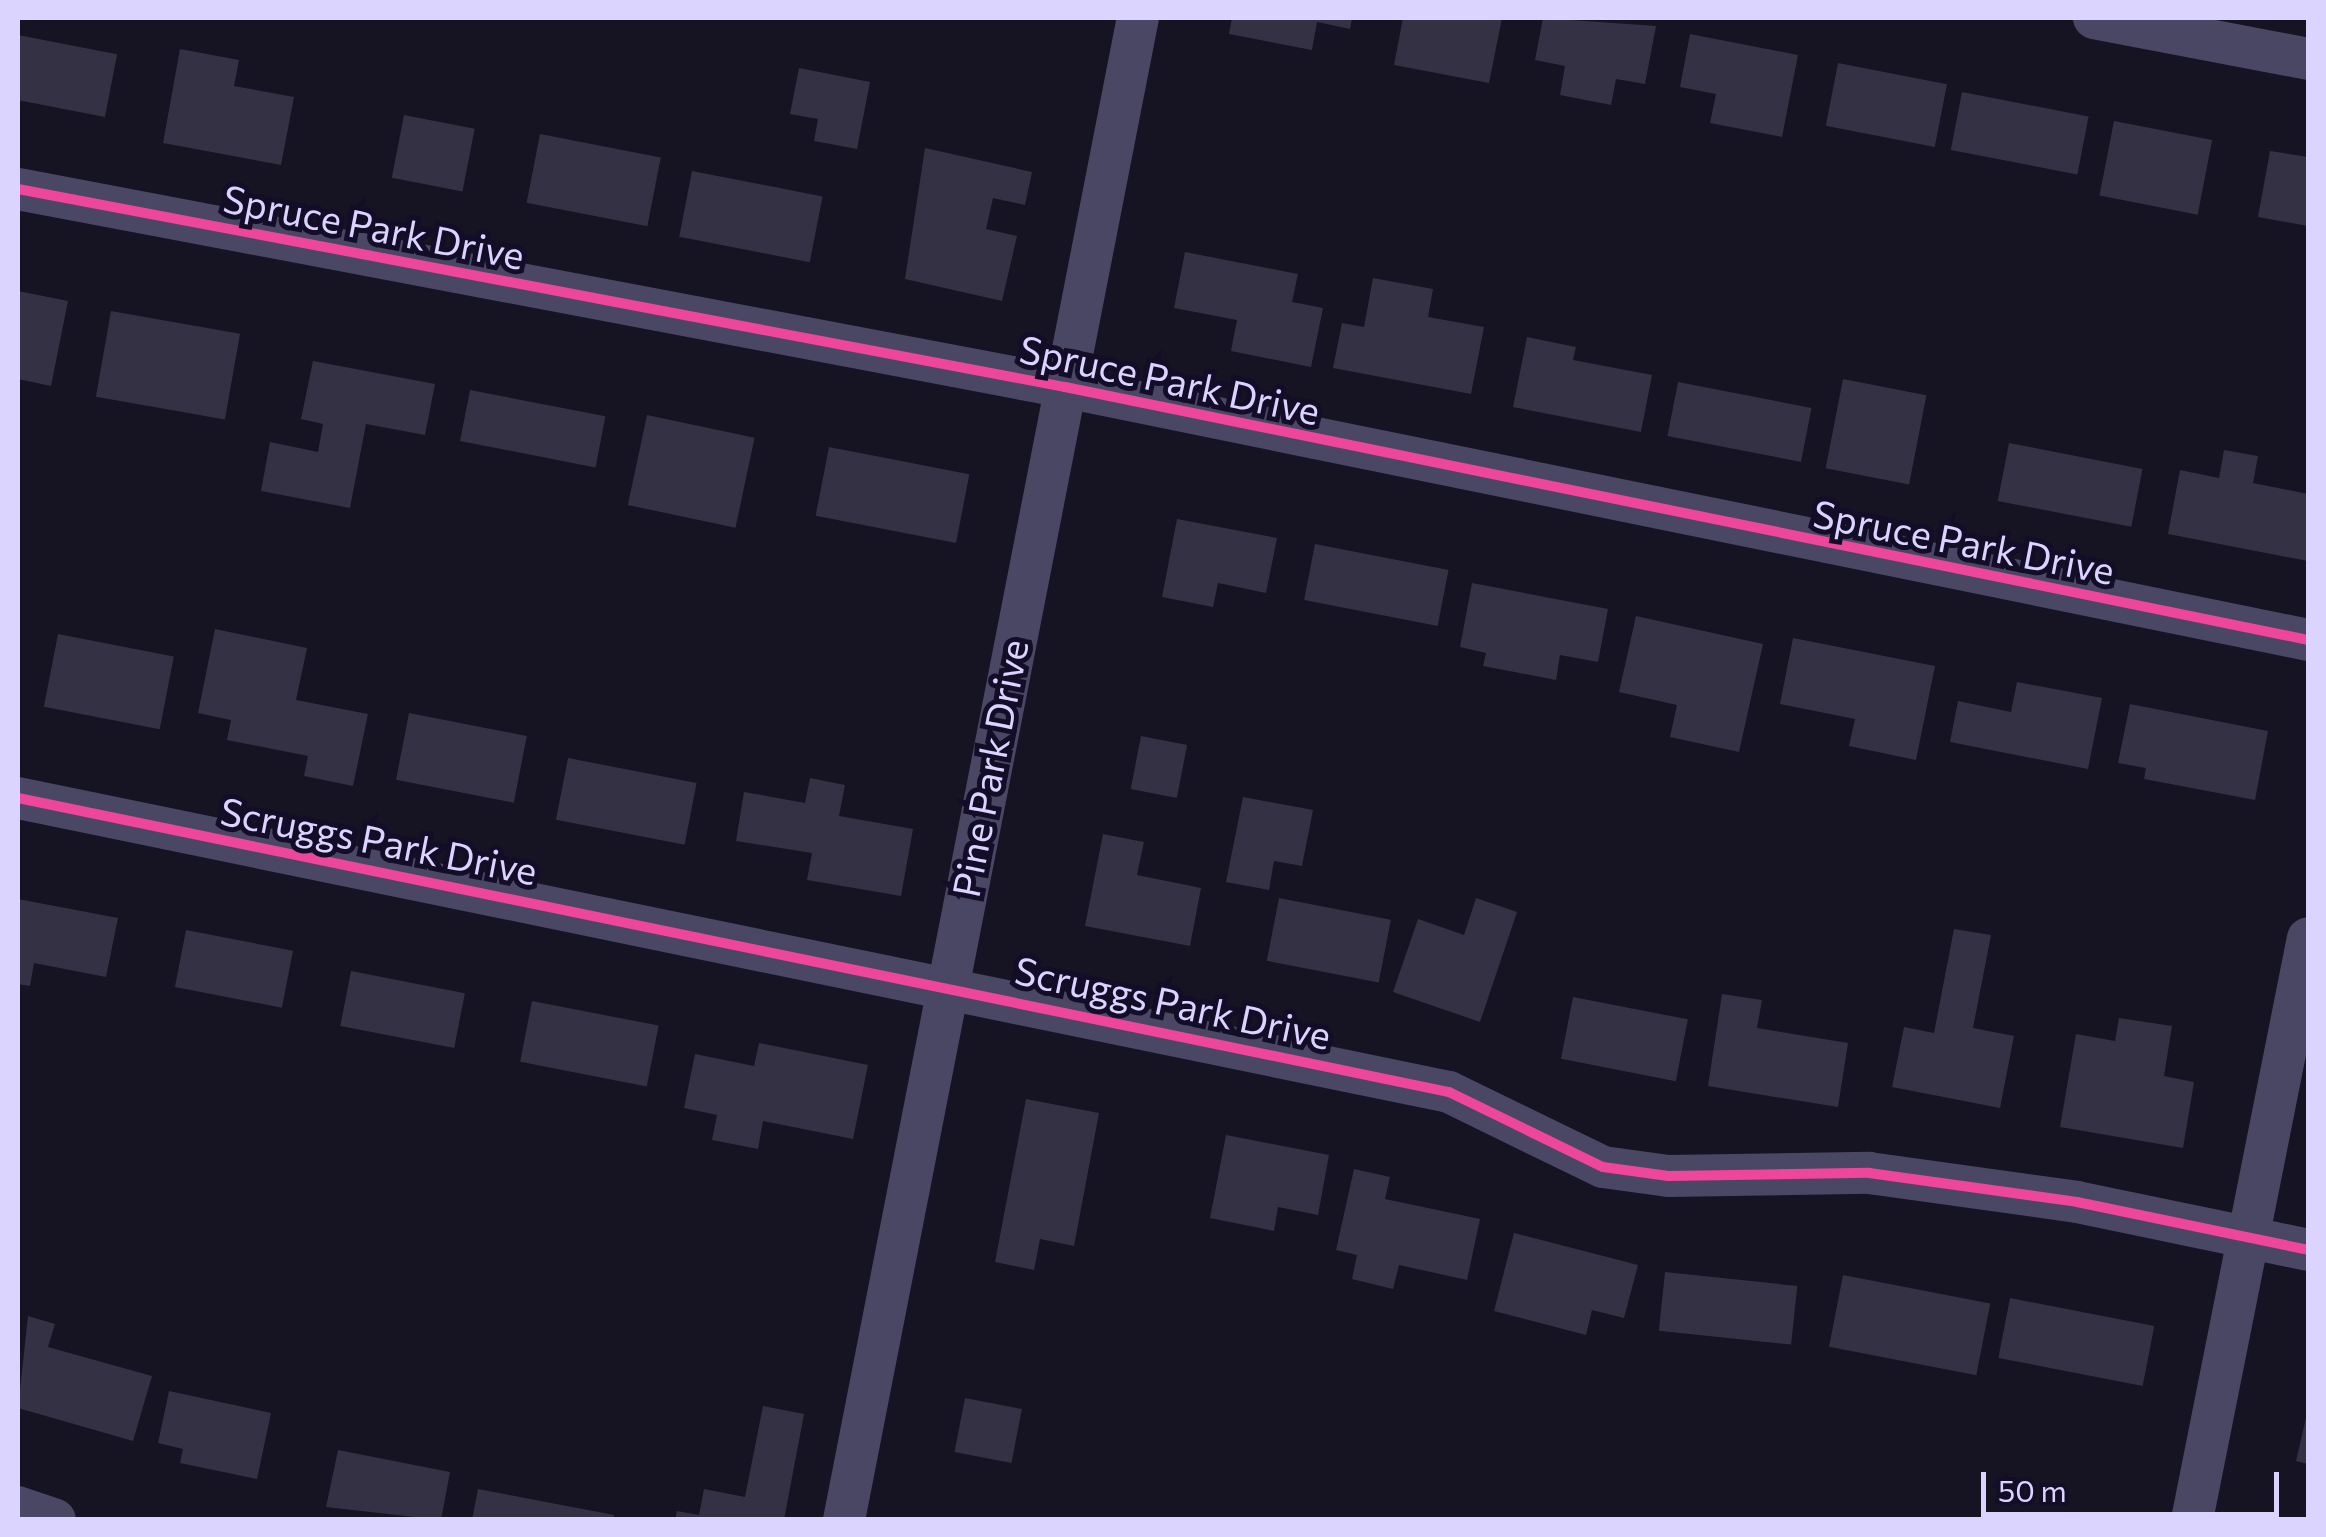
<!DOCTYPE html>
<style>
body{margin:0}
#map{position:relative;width:2326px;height:1537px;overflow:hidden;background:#161322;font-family:Commissioner,sans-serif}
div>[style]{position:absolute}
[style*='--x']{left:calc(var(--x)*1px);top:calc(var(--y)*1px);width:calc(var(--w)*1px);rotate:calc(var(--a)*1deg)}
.building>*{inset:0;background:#343144;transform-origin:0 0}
.minor>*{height:42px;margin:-21px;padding:0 21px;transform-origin:21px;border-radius:21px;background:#494763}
.cycleway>*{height:10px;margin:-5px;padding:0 5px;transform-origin:5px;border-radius:5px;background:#ed469a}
span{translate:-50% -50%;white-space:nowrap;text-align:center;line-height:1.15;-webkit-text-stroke:10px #130d28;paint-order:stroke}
.street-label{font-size:38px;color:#dbd4ff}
.frame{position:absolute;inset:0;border:20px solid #dbd4ff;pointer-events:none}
.scale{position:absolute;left:1981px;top:1472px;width:298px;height:45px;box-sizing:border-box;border:5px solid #dbd4ff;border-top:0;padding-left:12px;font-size:30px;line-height:35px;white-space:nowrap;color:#dbd4ff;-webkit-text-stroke:8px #130d28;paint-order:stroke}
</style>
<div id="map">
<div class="building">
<i style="clip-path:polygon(1232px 18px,1352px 18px,1350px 29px,1317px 22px,1312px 50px,1229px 34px)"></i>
<i style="clip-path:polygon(1403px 18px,1502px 18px,1489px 83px,1394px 65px)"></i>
<i style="clip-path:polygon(1543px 18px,1656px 26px,1645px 84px,1616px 79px,1611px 105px,1560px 95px,1565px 66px,1535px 60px)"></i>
<i style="clip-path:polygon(1690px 34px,1798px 55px,1782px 137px,1710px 123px,1716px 94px,1680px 87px)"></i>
<i style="left:18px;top:35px;width:101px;height:64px;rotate:11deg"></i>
<i style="clip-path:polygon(180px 49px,239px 60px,234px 86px,294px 97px,281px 165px,163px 143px)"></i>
<i style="left:1838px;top:63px;width:111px;height:64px;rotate:11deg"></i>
<i style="clip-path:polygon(799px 68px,870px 82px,857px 149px,814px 141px,818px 119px,790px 114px)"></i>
<i style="left:1962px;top:92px;width:129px;height:59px;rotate:11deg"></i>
<i style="left:404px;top:115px;width:72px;height:64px;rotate:11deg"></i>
<i style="left:2114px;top:121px;width:100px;height:76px;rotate:11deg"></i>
<i style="left:540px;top:134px;width:123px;height:70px;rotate:11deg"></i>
<i style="clip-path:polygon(925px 148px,1032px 172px,1025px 205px,993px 198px,986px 229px,1017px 236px,1002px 301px,905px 279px)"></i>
<i style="clip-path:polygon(2270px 151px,2308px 157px,2308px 226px,2258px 217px)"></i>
<i style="left:692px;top:171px;width:133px;height:67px;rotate:11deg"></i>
<i style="clip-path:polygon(1185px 252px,1298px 274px,1292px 302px,1323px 308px,1311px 367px,1231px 351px,1237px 320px,1174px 308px)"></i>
<i style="clip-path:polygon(1373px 278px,1433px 289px,1428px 317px,1484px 327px,1471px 394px,1333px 368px,1342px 323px,1364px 327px)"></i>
<i style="clip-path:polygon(18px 291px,68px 301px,51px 386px,18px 379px)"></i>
<i style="left:111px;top:311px;width:131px;height:87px;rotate:10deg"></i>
<i style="clip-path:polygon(1527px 337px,1576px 347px,1573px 360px,1652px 375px,1641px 432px,1513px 407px)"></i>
<i style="clip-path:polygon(313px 361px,435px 384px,425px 435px,366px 424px,350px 508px,261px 491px,270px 442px,318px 452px,323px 424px,301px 419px)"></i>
<i style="left:1843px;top:379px;width:85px;height:91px;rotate:11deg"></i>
<i style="left:1678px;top:382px;width:136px;height:55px;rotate:11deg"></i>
<i style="left:470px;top:390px;width:138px;height:52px;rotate:11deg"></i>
<i style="left:647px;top:415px;width:110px;height:92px;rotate:12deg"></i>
<i style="left:2009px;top:443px;width:136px;height:59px;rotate:11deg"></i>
<i style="left:829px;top:447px;width:143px;height:70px;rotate:11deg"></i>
<i style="clip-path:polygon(2224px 450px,2258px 456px,2253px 483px,2308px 494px,2308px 561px,2168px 534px,2180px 470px,2219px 478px)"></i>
<i style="clip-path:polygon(1177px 519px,1277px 538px,1266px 593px,1218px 583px,1213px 607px,1162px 597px)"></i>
<i style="left:1315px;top:544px;width:136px;height:57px;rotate:11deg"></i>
<i style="clip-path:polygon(1472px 583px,1608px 609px,1598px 662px,1560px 655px,1556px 680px,1483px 666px,1486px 653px,1460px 647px)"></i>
<i style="clip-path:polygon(1636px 616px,1763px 644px,1739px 752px,1670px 737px,1677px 705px,1619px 692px)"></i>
<i style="clip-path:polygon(215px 629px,307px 648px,296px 700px,368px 714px,353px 786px,304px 776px,308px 756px,227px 740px,231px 720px,198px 713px)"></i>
<i style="left:58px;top:634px;width:118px;height:74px;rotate:11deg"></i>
<i style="clip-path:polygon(1793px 638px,1935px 666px,1916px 760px,1849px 746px,1855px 719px,1780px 704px)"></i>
<i style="clip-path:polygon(2017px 682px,2102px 698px,2088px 769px,1950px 742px,1958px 701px,2011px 712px)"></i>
<i style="clip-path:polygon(2130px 704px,2268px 731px,2255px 800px,2144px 779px,2146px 768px,2118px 763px)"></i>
<i style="left:409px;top:713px;width:120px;height:68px;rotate:11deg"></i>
<i style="left:1141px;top:736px;width:47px;height:54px;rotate:11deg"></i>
<i style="left:568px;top:758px;width:131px;height:63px;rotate:11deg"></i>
<i style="clip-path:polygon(810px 778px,845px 785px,839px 816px,913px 829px,901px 896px,807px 880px,812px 853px,736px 841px,744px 792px,805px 803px)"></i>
<i style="clip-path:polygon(1243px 797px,1313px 810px,1302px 866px,1274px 861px,1269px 890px,1226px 882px)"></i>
<i style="clip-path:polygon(1103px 834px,1144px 842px,1137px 875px,1201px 888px,1190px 946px,1085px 926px)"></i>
<i style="left:1279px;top:898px;width:114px;height:64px;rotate:11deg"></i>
<i style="clip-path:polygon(1476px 898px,1517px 912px,1480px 1022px,1393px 992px,1418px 919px,1464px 935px)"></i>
<i style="clip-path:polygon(18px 899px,118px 918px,106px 977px,34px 963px,30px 986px,18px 984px)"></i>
<i style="clip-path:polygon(1954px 929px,1991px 935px,1973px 1028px,2014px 1036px,2000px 1108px,1892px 1087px,1904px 1027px,1934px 1033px)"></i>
<i style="left:186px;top:930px;width:109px;height:58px;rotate:11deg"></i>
<i style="left:351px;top:971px;width:116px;height:56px;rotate:11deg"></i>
<i style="clip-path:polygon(1722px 994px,1762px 1000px,1757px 1028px,1848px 1043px,1838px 1107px,1708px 1086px)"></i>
<i style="left:1573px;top:997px;width:117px;height:63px;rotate:11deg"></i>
<i style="left:532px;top:1001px;width:129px;height:62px;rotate:11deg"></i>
<i style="clip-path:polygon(2119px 1018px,2172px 1026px,2164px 1076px,2194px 1082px,2183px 1148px,2060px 1127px,2076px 1034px,2115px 1041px)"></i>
<i style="clip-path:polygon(759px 1043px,868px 1065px,853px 1139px,763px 1121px,758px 1149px,712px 1140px,717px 1115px,684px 1108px,695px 1054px,754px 1066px)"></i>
<i style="clip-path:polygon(1026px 1099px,1099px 1113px,1074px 1246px,1040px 1239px,1034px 1270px,995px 1262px)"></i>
<i style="clip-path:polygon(1226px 1135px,1329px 1155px,1318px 1215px,1278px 1207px,1274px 1231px,1210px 1218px)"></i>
<i style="clip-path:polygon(1354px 1169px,1390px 1177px,1385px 1199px,1480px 1219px,1467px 1280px,1399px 1265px,1393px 1289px,1352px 1279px,1357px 1255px,1336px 1250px)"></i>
<i style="clip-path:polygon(1514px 1233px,1638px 1265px,1624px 1318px,1592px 1310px,1586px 1335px,1494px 1311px)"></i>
<i style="left:1665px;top:1272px;width:133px;height:59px;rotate:6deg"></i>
<i style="left:1843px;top:1275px;width:150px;height:73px;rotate:11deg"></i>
<i style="left:2010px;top:1298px;width:147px;height:61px;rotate:11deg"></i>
<i style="clip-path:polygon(28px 1316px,55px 1324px,48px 1347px,152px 1376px,133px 1441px,18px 1408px)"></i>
<i style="clip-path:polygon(169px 1391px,271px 1413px,257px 1479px,180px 1463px,183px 1449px,158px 1443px)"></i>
<i style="left:965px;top:1398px;width:58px;height:55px;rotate:11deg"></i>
<i style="clip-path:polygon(763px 1406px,804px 1414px,784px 1520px,675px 1520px,677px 1511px,699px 1515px,704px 1489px,745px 1497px)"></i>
<i style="clip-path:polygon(2308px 1409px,2308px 1464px,2296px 1461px)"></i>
<i style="clip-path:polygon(338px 1450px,450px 1472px,441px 1520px,326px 1507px)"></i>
<i style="clip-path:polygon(478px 1489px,614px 1515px,613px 1520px,472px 1520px)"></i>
</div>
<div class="minor">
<i style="--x:2094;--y:18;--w:218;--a:10.8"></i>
<i style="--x:18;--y:189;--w:1066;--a:10.71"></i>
<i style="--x:1065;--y:387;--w:1268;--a:11.5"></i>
<i style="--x:18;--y:798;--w:1461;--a:11.61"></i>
<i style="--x:1449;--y:1092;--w:171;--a:26"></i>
<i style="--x:1603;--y:1167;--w:66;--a:7.9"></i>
<i style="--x:1668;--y:1176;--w:201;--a:-0.9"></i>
<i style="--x:1869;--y:1173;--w:210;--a:7.9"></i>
<i style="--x:2077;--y:1202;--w:236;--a:11.7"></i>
<i style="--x:18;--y:1507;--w:39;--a:19"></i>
<i style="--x:844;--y:1520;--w:1531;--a:-78.93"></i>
<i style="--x:2192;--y:1520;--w:593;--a:-78.73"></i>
</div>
<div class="cycleway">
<i style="--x:18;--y:189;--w:1066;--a:10.71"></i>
<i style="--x:1065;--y:387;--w:1268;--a:11.5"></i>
<i style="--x:18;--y:798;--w:1461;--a:11.61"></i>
<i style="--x:1449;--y:1092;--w:171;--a:26"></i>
<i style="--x:1603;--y:1167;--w:66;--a:7.9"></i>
<i style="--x:1668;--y:1176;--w:201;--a:-0.9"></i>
<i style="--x:1869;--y:1173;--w:210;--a:7.9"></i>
<i style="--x:2077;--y:1202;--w:236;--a:11.7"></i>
</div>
<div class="street-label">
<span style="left:374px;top:226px;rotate:11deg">Spruce Park Drive</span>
<span style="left:1170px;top:379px;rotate:12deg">Spruce Park Drive</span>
<span style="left:1964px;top:541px;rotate:11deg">Spruce Park Drive</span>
<span style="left:989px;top:768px;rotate:-79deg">Pine Park Drive</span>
<span style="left:379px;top:840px;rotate:11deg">Scruggs Park Drive</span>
<span style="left:1173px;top:1002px;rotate:12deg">Scruggs Park Drive</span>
</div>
<div class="frame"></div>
<div class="scale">50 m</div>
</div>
